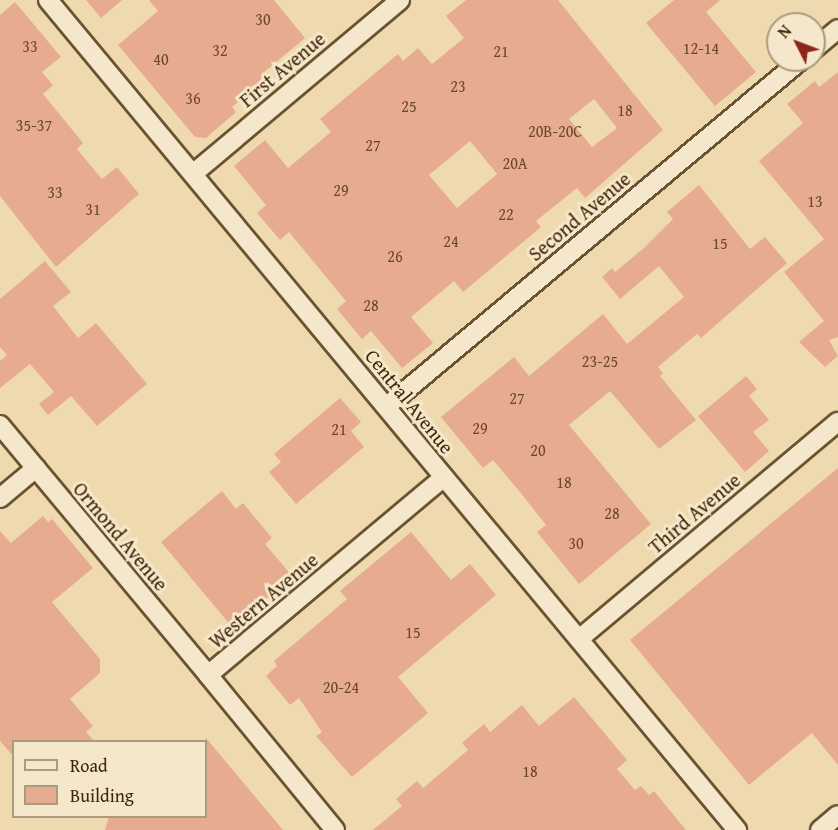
<!DOCTYPE html>
<style>
body{margin:0}
#map{position:relative;width:838px;height:830px;overflow:hidden;background:#efdaaf;font-family:"Gentium Book Plus",serif}
div>[style]{position:absolute}
[style*='--x']{left:calc(var(--x)*1px);top:calc(var(--y)*1px);width:calc(var(--w)*1px);rotate:calc(var(--a)*1deg)}
.building>*{inset:0;background:#e7ac8f}
.roads{filter:drop-shadow(2px 0 #6a5330) drop-shadow(-2px 0 #6a5330) drop-shadow(0 2px #6a5330) drop-shadow(0 -2px #6a5330)}
.minor>*{height:18px;margin:-9px;padding:0 9px;transform-origin:9px;border-radius:9px;background:#f5e7cb}
span{translate:-50% -50%;white-space:nowrap;text-align:center;line-height:1.15;-webkit-text-stroke:6px #f5e7cb;paint-order:stroke}
.number-label{font-size:16px;color:#684828}
.number-label span{-webkit-text-stroke-width:0}
.street-label{font-size:20px;color:#3e2606}
.legend{position:absolute;left:12px;top:740px;width:195px;height:78px;box-sizing:border-box;background:#f5e7cb;border:2px solid #ac9a7c;margin:0;padding:8px 10px;list-style:none;font-size:18px;color:#3e2606}
.legend li{display:flex;align-items:center;gap:12px;height:30px}
.legend b{width:30px;border:2px solid #ac9a7c}
.north{position:absolute;left:766px;top:12px;width:60px;height:60px;box-sizing:border-box;background:#f5e7cb;border:2px solid #ac9a7c;border-radius:50%;rotate:312deg;font-size:16px;font-weight:700;line-height:24px;text-align:center;color:#3e2606}
.north::after{content:'';display:block;margin:auto;width:21px;height:27px;background:#8f2418;clip-path:polygon(50% 0,100% 100%,50% 72%,0 100%)}
</style>
<div id="map">
<div class="building">
<i style="clip-path:polygon(86px 0,122px 0,101px 18px)"></i>
<i style="clip-path:polygon(149px 0,274px 0,305px 38px,263px 73px,267px 78px,232px 107px,236px 112px,206px 138px,195px 137px,118px 45px,158px 11px)"></i>
<i style="clip-path:polygon(evenodd,466px 0,558px 0,663px 130px,585px 198px,577px 188px,536px 221px,541px 227px,463px 292px,454px 281px,411px 317px,433px 343px,402px 368px,371px 331px,362px 339px,337px 309px,346px 301px,289px 232px,280px 240px,257px 213px,266px 205px,234px 166px,265px 140px,288px 168px,331px 132px,320px 119px,398px 54px,403px 61px,418px 48px,432px 64px,464px 38px,446px 16px,466px 0,594px 99px,617px 128px,592px 147px,569px 119px,594px 99px,466px 0,470px 141px,497px 174px,457px 208px,429px 175px,470px 141px)"></i>
<i style="clip-path:polygon(674px 0,720px 0,706px 12px,756px 72px,715px 106px,646px 23px)"></i>
<i style="clip-path:polygon(15px 2px,61px 57px,42px 72px,53px 85px,43px 94px,83px 143px,77px 149px,102px 179px,117px 167px,139px 194px,56px 267px,0 196px,0 15px)"></i>
<i style="clip-path:polygon(838px 72px,838px 337px,829px 340px,838px 356px,825px 367px,799px 342px,824px 321px,784px 272px,824px 239px,759px 161px,803px 123px,787px 104px,815px 81px,819px 87px)"></i>
<i style="clip-path:polygon(699px 185px,750px 249px,765px 237px,787px 263px,701px 338px,697px 334px,658px 367px,663px 373px,660px 376px,696px 420px,659px 449px,610px 391px,569px 425px,651px 524px,579px 584px,537px 532px,546px 525px,520px 492px,493px 460px,483px 468px,441px 417px,514px 357px,529px 376px,603px 314px,627px 344px,684px 297px,659px 266px,620px 299px,602px 277px,612px 268px,615px 272px,644px 248px,673px 219px,667px 212px)"></i>
<i style="clip-path:polygon(45px 261px,71px 292px,53px 306px,78px 338px,96px 323px,147px 384px,97px 426px,71px 396px,48px 415px,39px 404px,54px 392px,30px 364px,0 388px,0 361px,7px 355px,0 347px,0 299px)"></i>
<i style="clip-path:polygon(746px 376px,757px 389px,749px 396px,769px 420px,753px 432px,769px 451px,745px 472px,698px 416px)"></i>
<i style="clip-path:polygon(340px 398px,361px 422px,351px 431px,364px 447px,296px 504px,269px 472px,281px 462px,274px 454px)"></i>
<i style="clip-path:polygon(838px 468px,838px 765px,812px 733px,749px 785px,630px 640px)"></i>
<i style="clip-path:polygon(222px 491px,236px 509px,243px 503px,272px 538px,265px 544px,293px 577px,232px 627px,161px 542px)"></i>
<i style="clip-path:polygon(43px 516px,48px 522px,52px 519px,93px 568px,52px 602px,100px 659px,100px 673px,70px 699px,93px 726px,86px 732px,94px 741px,14px 741px,14px 757px,0 741px,0 531px,11px 543px)"></i>
<i style="clip-path:polygon(411px 532px,451px 580px,470px 564px,496px 595px,398px 677px,428px 713px,352px 777px,316px 736px,322px 732px,299px 698px,290px 705px,266px 676px,277px 666px,274px 661px,347px 599px,340px 591px)"></i>
<i style="clip-path:polygon(574px 697px,627px 760px,617px 769px,635px 790px,641px 786px,649px 795px,654px 791px,686px 830px,373px 830px,402px 806px,396px 799px,417px 781px,423px 788px,468px 750px,462px 743px,484px 724px,490px 732px,522px 705px,539px 726px)"></i>
<i style="clip-path:polygon(206px 738px,283px 830px,105px 830px,109px 816px,206px 816px)"></i>
</div>
<div class="roads">
<div class="minor">
<i style="--x:48;--y:0;--w:1079;--a:50.3"></i>
<i style="--x:814;--y:49;--w:31;--a:-40"></i>
<i style="--x:194;--y:173;--w:269;--a:-40"></i>
<i style="--x:386;--y:407;--w:541;--a:-39.9"></i>
<i style="--x:0;--y:425;--w:325;--a:50.2"></i>
<i style="--x:0;--y:498;--w:47;--a:-39.8"></i>
<i style="--x:579;--y:639;--w:338;--a:-40"></i>
<i style="--x:335;--y:830;--w:200;--a:-129.3"></i>
<i style="--x:208;--y:675;--w:308;--a:-40"></i>
<i style="--x:820;--y:830;--w:23;--a:-40"></i>
</div>
</div>
<div class="number-label">
<span style="left:263px;top:19px">30</span>
<span style="left:30px;top:46px">33</span>
<span style="left:701px;top:48px">12-14</span>
<span style="left:220px;top:50px">32</span>
<span style="left:501px;top:51px">21</span>
<span style="left:161px;top:59px">40</span>
<span style="left:458px;top:86px">23</span>
<span style="left:193px;top:98px">36</span>
<span style="left:409px;top:106px">25</span>
<span style="left:625px;top:110px">18</span>
<span style="left:34px;top:125px">35-37</span>
<span style="left:555px;top:131px">20B-20C</span>
<span style="left:373px;top:145px">27</span>
<span style="left:515px;top:163px">20A</span>
<span style="left:341px;top:190px">29</span>
<span style="left:55px;top:192px">33</span>
<span style="left:815px;top:201px">13</span>
<span style="left:93px;top:209px">31</span>
<span style="left:506px;top:214px">22</span>
<span style="left:451px;top:241px">24</span>
<span style="left:720px;top:243px">15</span>
<span style="left:395px;top:256px">26</span>
<span style="left:371px;top:305px">28</span>
<span style="left:600px;top:361px">23-25</span>
<span style="left:517px;top:398px">27</span>
<span style="left:480px;top:428px">29</span>
<span style="left:339px;top:429px">21</span>
<span style="left:538px;top:450px">20</span>
<span style="left:564px;top:482px">18</span>
<span style="left:612px;top:513px">28</span>
<span style="left:576px;top:543px">30</span>
<span style="left:413px;top:632px">15</span>
<span style="left:341px;top:687px">20-24</span>
<span style="left:530px;top:771px">18</span>
</div>
<div class="street-label">
<span style="left:282px;top:69px;rotate:-40deg">First Avenue</span>
<span style="left:579px;top:216px;rotate:-40deg">Second Avenue</span>
<span style="left:410px;top:401px;rotate:51deg">Central Avenue</span>
<span style="left:694px;top:513px;rotate:-40deg">Third Avenue</span>
<span style="left:121px;top:536px;rotate:50deg">Ormond Avenue</span>
<span style="left:263px;top:600px;rotate:-40deg">Western Avenue</span>
</div>
<ul class="legend">
<li><b style="height:8px;background:#f5e7cb"></b>Road</li>
<li><b style="height:16px;background:#e7ac8f"></b>Building</li>
</ul>
<div class="north">N</div>
</div>
